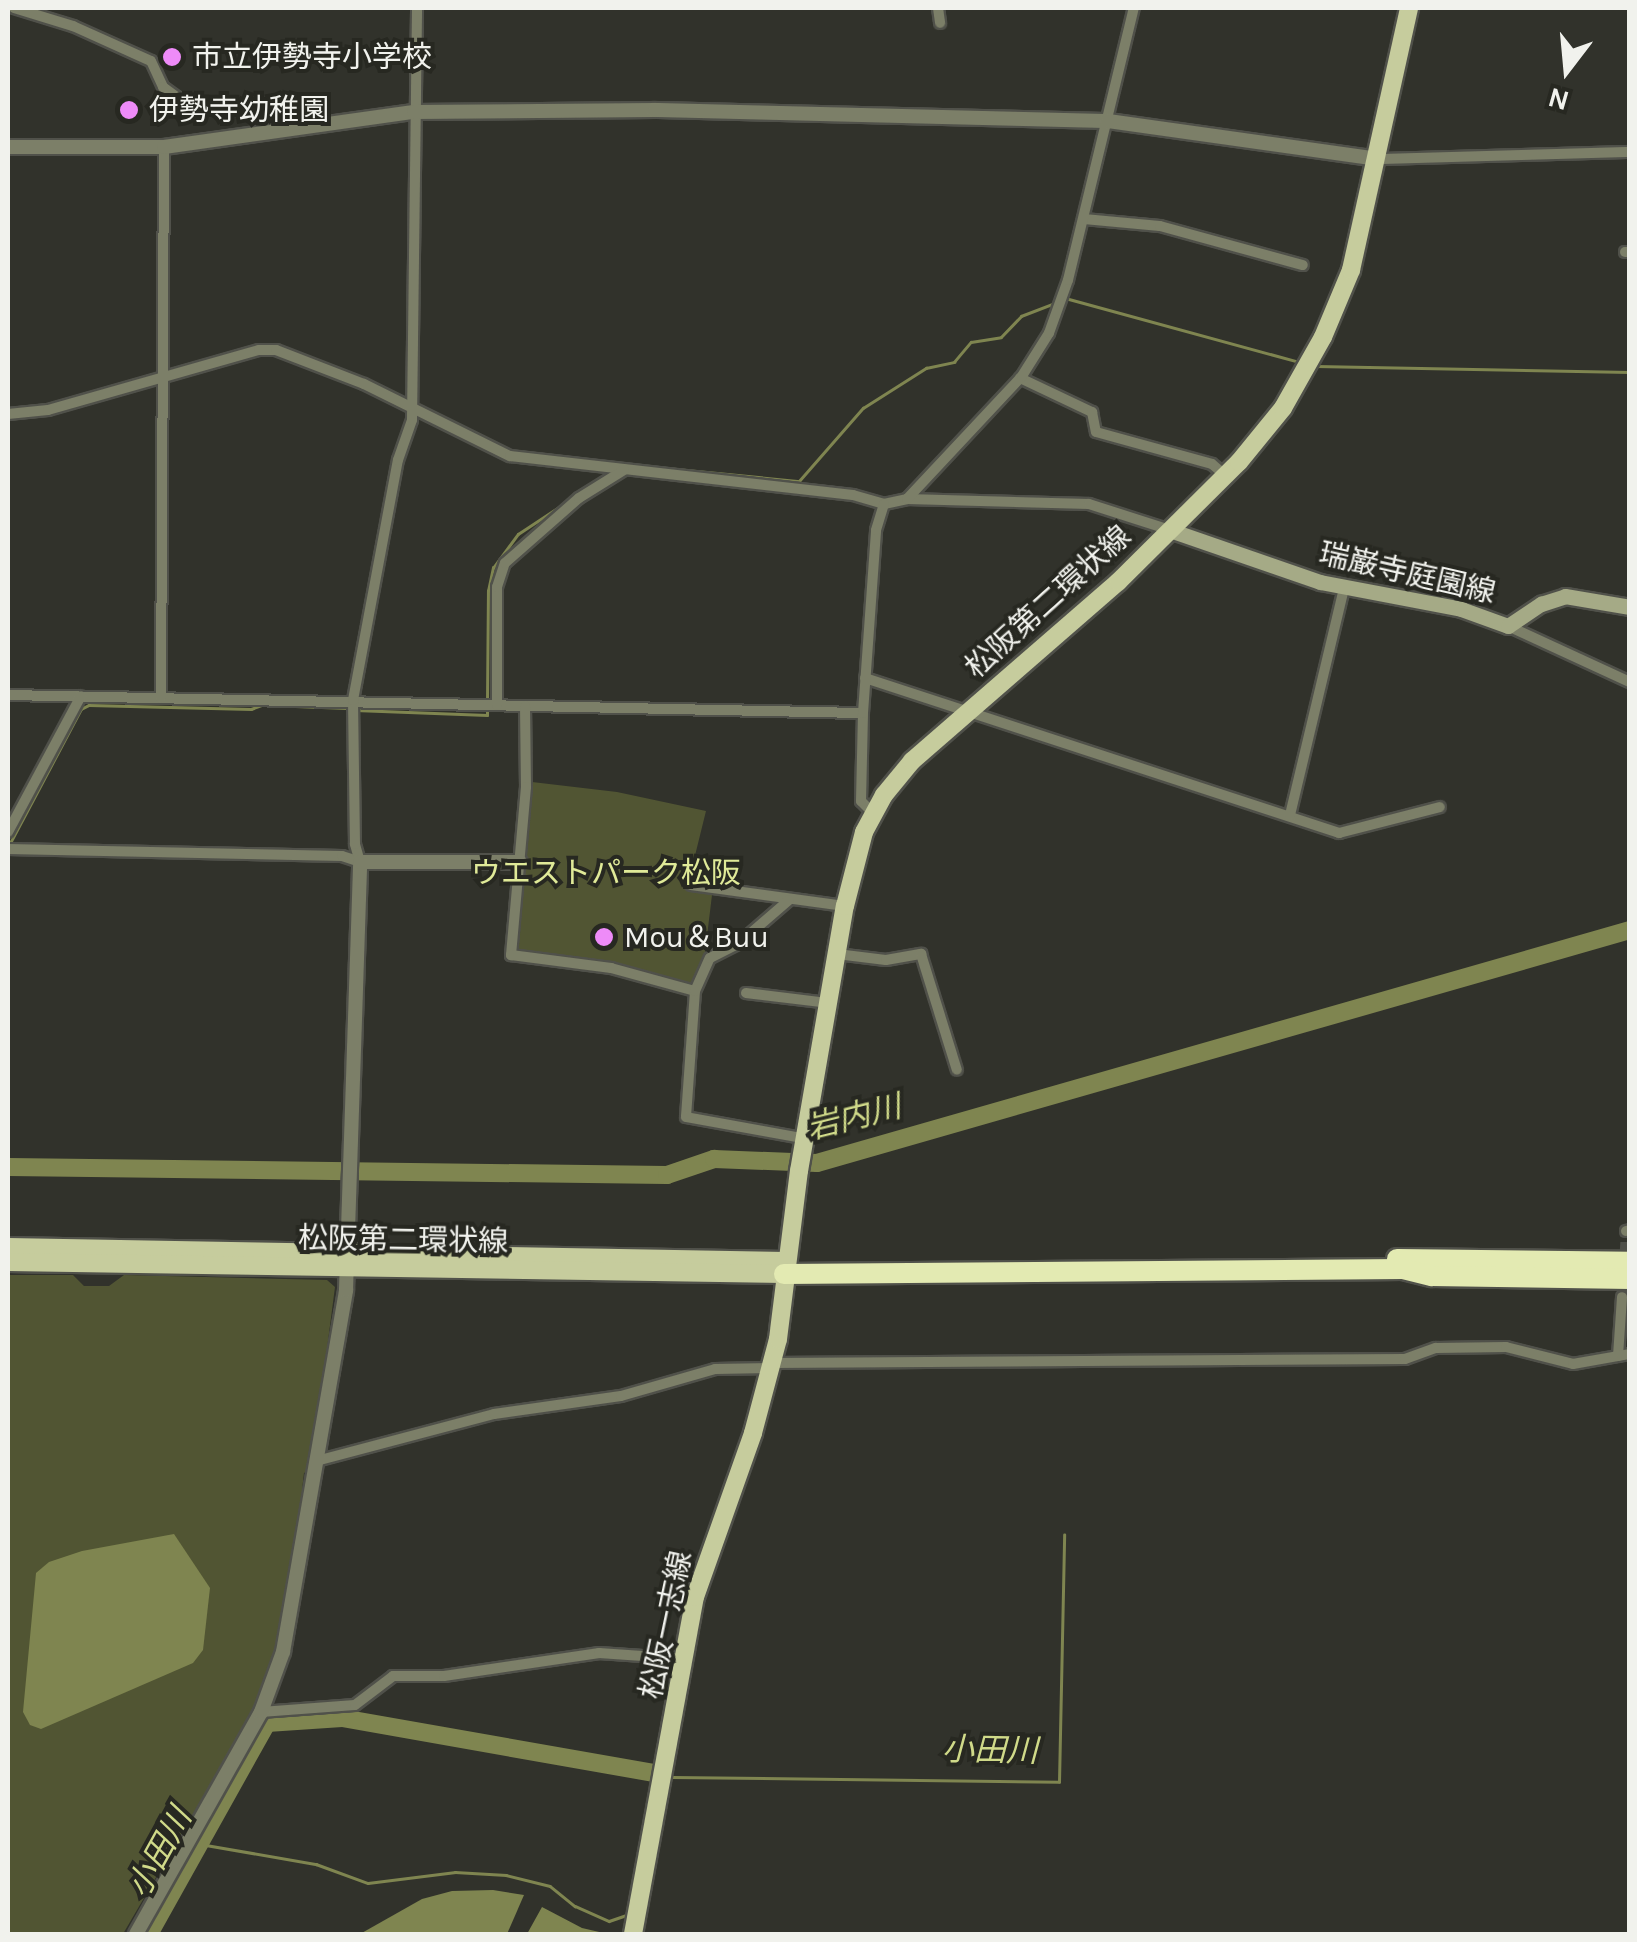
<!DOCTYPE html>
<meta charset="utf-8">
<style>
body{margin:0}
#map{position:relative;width:1637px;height:1942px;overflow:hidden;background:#31322b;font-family:Karla,"Noto Sans JP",sans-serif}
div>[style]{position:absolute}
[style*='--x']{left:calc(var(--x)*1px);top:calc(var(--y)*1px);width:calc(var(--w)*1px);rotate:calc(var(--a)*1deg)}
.green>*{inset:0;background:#515533}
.water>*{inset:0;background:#7f8550}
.stream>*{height:2.5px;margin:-1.25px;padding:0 1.25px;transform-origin:1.25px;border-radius:1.25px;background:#7f8550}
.river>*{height:18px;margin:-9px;padding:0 9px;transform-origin:9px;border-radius:9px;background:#7f8550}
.minor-tunnel>*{height:10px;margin-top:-5px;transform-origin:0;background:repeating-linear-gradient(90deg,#4e4f48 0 10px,transparent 0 15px)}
.roads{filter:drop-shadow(2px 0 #50514a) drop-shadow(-2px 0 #50514a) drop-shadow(0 2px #50514a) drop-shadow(0 -2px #50514a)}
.minor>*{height:10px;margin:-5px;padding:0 5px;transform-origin:5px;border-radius:5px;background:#7c7f68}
.tertiary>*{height:14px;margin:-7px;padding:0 7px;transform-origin:7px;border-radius:7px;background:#7c7f68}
.secondary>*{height:15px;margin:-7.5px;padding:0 7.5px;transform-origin:7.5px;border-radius:7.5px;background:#a5aa86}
.primary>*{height:18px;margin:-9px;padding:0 9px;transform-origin:9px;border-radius:9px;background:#c6cc9d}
.motorway>*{height:20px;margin:-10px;padding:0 10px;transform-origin:10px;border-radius:10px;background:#e3eab2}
.dots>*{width:28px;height:28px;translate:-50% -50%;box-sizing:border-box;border:5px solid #272821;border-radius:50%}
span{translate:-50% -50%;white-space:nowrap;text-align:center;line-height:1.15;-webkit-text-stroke:8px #272821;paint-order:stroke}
.poi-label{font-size:30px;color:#f1f2ed}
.left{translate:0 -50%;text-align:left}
.street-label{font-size:30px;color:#f1f2ed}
.park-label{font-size:30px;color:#e0ea98}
.water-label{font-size:32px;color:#d0da89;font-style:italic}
.frame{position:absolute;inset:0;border:10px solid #f1f2ed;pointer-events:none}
.north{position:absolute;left:1517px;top:20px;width:100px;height:100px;-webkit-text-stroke:8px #272821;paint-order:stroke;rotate:196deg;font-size:28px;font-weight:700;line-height:40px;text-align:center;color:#f1f2ed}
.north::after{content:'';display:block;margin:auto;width:35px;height:45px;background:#f1f2ed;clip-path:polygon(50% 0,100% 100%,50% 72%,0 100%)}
</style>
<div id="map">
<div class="green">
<i style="clip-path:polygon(532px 782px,617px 792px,706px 811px,687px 888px,712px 895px,704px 961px,697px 984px,688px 986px,518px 951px)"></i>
<i style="clip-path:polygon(8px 1275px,73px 1275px,84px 1286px,109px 1286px,124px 1275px,327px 1280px,335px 1287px,316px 1433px,309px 1470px,304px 1473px,302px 1490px,307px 1495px,274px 1659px,261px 1697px,123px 1934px,8px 1934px)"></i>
</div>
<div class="water">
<i style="clip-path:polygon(174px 1534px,210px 1588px,203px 1650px,193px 1663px,41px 1729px,30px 1725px,23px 1712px,36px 1573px,49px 1562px,82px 1551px)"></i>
<i style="clip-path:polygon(493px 1890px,524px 1895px,507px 1934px,360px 1934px,422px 1899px,452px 1891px)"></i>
<i style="clip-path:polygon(542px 1907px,582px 1928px,608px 1934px,527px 1934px)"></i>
</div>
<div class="stream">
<i style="--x:1069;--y:299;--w:238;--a:15.3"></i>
<i style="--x:1316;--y:366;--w:314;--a:1.1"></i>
<i style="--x:625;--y:464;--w:175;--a:5.6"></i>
<i style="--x:799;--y:481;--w:97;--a:-48.8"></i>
<i style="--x:863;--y:408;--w:75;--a:-32.4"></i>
<i style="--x:926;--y:368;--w:29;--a:-12"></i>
<i style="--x:954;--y:362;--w:26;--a:-50"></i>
<i style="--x:971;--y:342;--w:30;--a:-9"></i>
<i style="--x:1001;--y:337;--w:29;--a:-46"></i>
<i style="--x:1021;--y:316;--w:34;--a:-21"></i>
<i style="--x:487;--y:702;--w:111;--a:-89.5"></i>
<i style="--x:488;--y:591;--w:24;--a:-78"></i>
<i style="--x:493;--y:568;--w:42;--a:-53.7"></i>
<i style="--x:518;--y:534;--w:60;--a:-33.4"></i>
<i style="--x:295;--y:706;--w:52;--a:2.2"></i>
<i style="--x:355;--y:710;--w:132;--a:2.2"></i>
<i style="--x:487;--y:715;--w:5;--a:-90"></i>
<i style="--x:9;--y:845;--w:154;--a:-62.1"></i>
<i style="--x:81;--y:709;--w:9;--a:-27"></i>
<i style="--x:89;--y:705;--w:162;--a:1.4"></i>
<i style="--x:251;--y:709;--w:12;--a:-20"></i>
<i style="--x:672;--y:1777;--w:387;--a:0.7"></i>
<i style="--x:1059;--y:1782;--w:247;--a:-88.8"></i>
<i style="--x:200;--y:1844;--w:118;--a:9.8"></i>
<i style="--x:316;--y:1864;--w:55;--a:20.1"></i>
<i style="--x:368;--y:1883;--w:88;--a:-7.2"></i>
<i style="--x:455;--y:1872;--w:51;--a:3.4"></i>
<i style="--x:506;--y:1875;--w:45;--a:14"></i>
<i style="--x:550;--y:1886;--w:32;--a:39"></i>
<i style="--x:575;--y:1906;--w:37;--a:24"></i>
<i style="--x:609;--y:1921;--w:21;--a:-19"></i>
</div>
<div class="river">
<i style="--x:8;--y:1167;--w:659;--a:0.7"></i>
<i style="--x:667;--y:1175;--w:50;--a:-18.8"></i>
<i style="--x:714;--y:1159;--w:103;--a:2.2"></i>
<i style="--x:817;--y:1163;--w:846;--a:-15.99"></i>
<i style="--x:149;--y:1934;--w:242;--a:-60.8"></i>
<i style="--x:267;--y:1723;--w:75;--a:-3.8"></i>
<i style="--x:342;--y:1718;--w:316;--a:10"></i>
</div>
<div class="minor-tunnel">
<i style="--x:1622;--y:1297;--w:66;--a:-86.5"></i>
</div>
<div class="roads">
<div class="minor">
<i style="--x:14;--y:8;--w:62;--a:17"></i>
<i style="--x:73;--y:26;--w:85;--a:24.2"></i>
<i style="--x:151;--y:61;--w:29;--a:65"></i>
<i style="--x:163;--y:87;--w:26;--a:36"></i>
<i style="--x:184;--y:102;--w:11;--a:5"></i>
<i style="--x:938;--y:8;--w:15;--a:82"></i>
<i style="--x:1378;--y:159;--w:252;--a:-1.6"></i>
<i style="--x:1084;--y:219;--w:76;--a:5.3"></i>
<i style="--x:1160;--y:226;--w:148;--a:15.3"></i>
<i style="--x:1625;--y:252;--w:5;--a:0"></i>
<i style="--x:1020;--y:378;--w:80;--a:25.3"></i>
<i style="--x:1092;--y:412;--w:20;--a:79"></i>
<i style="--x:1096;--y:432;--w:120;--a:15.4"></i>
<i style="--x:1212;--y:464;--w:18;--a:41"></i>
<i style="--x:8;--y:414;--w:40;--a:-5.7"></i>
<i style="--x:48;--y:410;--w:219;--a:-15.9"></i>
<i style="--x:259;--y:350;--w:17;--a:0"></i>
<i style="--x:276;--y:350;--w:94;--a:21.1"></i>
<i style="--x:364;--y:384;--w:163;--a:26.3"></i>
<i style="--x:510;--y:456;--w:345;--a:6.5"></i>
<i style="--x:853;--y:495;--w:32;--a:16"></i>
<i style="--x:884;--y:504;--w:24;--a:-12"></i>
<i style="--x:907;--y:499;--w:182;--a:1.6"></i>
<i style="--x:1089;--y:504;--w:85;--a:17.8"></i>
<i style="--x:907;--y:499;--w:168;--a:-46.9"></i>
<i style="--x:1022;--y:376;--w:51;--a:-57.9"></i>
<i style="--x:1049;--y:333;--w:56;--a:-70.3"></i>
<i style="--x:1068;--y:280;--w:280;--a:-76.4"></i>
<i style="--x:1508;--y:626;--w:134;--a:24.7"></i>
<i style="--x:865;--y:678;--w:499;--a:18.1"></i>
<i style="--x:1339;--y:833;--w:104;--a:-14.4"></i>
<i style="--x:8;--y:695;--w:855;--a:1.21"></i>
<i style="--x:161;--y:698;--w:551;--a:-89.69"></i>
<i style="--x:497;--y:705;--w:118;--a:-90"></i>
<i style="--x:497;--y:587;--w:25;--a:-72"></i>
<i style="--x:505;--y:563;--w:98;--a:-41.3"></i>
<i style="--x:579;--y:498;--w:53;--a:-31.9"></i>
<i style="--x:525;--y:706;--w:81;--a:89.3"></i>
<i style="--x:526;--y:787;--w:169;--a:95.1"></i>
<i style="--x:511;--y:955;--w:101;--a:7.4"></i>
<i style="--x:611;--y:968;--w:87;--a:15.3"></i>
<i style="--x:695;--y:991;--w:126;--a:94.1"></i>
<i style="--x:686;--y:1117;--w:112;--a:10.3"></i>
<i style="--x:873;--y:813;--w:17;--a:-135"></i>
<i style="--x:861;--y:801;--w:88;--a:-88.7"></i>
<i style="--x:863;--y:713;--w:183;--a:-85.9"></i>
<i style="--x:876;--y:530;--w:27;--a:-73"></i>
<i style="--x:1290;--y:815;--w:232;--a:-76.6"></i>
<i style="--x:8;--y:832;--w:154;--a:-61.8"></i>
<i style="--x:8;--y:849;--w:334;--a:1.2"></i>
<i style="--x:342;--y:856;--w:19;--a:18"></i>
<i style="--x:360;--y:862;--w:19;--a:-106"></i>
<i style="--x:355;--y:844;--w:144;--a:-90.8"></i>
<i style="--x:353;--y:700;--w:244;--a:-79.4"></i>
<i style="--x:398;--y:460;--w:42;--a:-70.7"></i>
<i style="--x:412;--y:420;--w:412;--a:-89.3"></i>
<i style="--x:691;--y:885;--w:155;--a:7.8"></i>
<i style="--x:837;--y:954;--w:49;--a:7"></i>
<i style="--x:886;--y:960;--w:36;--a:-10"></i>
<i style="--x:921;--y:954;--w:121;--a:72.8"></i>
<i style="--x:695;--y:991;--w:36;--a:-66"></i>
<i style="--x:710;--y:958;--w:31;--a:-27"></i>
<i style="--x:738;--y:944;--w:67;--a:-40.8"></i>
<i style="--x:746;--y:993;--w:84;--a:6.9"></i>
<i style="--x:1626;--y:1231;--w:4;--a:-14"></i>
<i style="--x:1618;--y:1356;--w:59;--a:-86.1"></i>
<i style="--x:772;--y:1363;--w:633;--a:-0.36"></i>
<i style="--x:1405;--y:1359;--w:33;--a:-20"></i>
<i style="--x:1436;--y:1348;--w:70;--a:-0.8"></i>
<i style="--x:1506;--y:1347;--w:69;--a:14.2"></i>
<i style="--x:1573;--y:1364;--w:58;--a:-10"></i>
<i style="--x:320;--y:1460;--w:180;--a:-14.8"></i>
<i style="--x:494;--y:1414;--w:128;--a:-8.1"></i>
<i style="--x:621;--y:1396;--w:98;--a:-16"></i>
<i style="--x:715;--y:1369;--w:56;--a:-1"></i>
<i style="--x:261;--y:1712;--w:94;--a:-4.3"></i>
<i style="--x:355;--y:1705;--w:48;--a:-37.3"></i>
<i style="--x:393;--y:1676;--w:51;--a:0"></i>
<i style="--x:444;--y:1676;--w:157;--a:-8.4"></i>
<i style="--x:599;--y:1653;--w:87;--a:3.9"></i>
</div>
<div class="tertiary">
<i style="--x:8;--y:147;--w:156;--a:0"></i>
<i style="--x:164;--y:147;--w:252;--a:-8"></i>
<i style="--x:414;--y:112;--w:241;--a:-0.5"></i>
<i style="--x:655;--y:110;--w:453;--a:1.4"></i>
<i style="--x:1108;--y:121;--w:273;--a:8"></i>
<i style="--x:136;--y:1934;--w:255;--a:-60.6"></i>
<i style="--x:261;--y:1712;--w:64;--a:-69.9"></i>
<i style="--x:283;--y:1652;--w:367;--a:-80.1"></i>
<i style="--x:346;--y:1290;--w:428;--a:-88.1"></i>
<i style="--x:360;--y:862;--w:160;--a:0"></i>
</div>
<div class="secondary">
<i style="--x:1170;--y:530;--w:159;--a:19.1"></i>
<i style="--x:1320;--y:582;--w:144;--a:10.8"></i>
<i style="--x:1461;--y:609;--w:50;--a:19.9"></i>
<i style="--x:1508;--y:626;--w:40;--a:-34"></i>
<i style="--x:1541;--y:604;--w:25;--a:-18"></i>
<i style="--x:1565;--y:596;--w:66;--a:9.6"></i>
</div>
<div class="primary">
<i style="--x:8;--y:1247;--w:778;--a:1.03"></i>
<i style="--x:8;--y:1262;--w:776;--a:0.89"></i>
<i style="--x:633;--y:1934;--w:343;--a:-79.6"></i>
<i style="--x:695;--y:1597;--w:174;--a:-70.5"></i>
<i style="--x:753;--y:1433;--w:97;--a:-75.1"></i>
<i style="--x:778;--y:1339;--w:169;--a:-82.9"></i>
<i style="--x:799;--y:1171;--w:269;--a:-80.2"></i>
<i style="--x:845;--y:906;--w:76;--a:-75.6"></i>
<i style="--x:864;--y:832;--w:42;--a:-61.6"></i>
<i style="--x:884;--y:795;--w:44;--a:-50.5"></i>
<i style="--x:912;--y:761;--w:273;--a:-41"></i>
<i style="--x:1118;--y:582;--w:170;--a:-44.8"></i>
<i style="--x:1239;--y:462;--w:70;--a:-50.8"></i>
<i style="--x:1283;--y:408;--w:81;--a:-60.6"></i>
<i style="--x:1323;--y:337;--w:73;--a:-67.3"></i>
<i style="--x:1351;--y:270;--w:268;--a:-77.5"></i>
</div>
<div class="motorway">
<i style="--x:1397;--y:1259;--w:233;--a:0.7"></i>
<i style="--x:784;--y:1274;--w:619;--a:-0.46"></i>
<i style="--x:1403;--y:1269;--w:30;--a:14"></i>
<i style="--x:1432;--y:1276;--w:198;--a:0.9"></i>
</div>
</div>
<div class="dots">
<i style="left:172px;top:57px;background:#ee8bf8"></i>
<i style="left:129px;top:110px;background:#ee8bf8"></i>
<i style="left:604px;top:937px;background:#ee8bf8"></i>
</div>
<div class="poi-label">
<span class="left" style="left:192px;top:57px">市立伊勢寺小学校</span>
<span class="left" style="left:149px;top:110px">伊勢寺幼稚園</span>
<span class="left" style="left:624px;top:937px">Mou＆Buu</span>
</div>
<div class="street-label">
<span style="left:1407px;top:573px;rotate:13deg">瑞巌寺庭園線</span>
<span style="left:1048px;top:602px;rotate:-42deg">松阪第二環状線</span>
<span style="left:403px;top:1240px;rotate:1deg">松阪第二環状線</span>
<span style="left:666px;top:1625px;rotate:-78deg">松阪一志線</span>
</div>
<div class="park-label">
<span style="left:606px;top:873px">ウエストパーク松阪</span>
</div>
<div class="water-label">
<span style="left:854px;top:1118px;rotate:-14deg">岩内川</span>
<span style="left:990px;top:1751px;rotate:1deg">小田川</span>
<span style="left:160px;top:1853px;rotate:-61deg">小田川</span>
</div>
<div class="frame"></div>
<div class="north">N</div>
</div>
